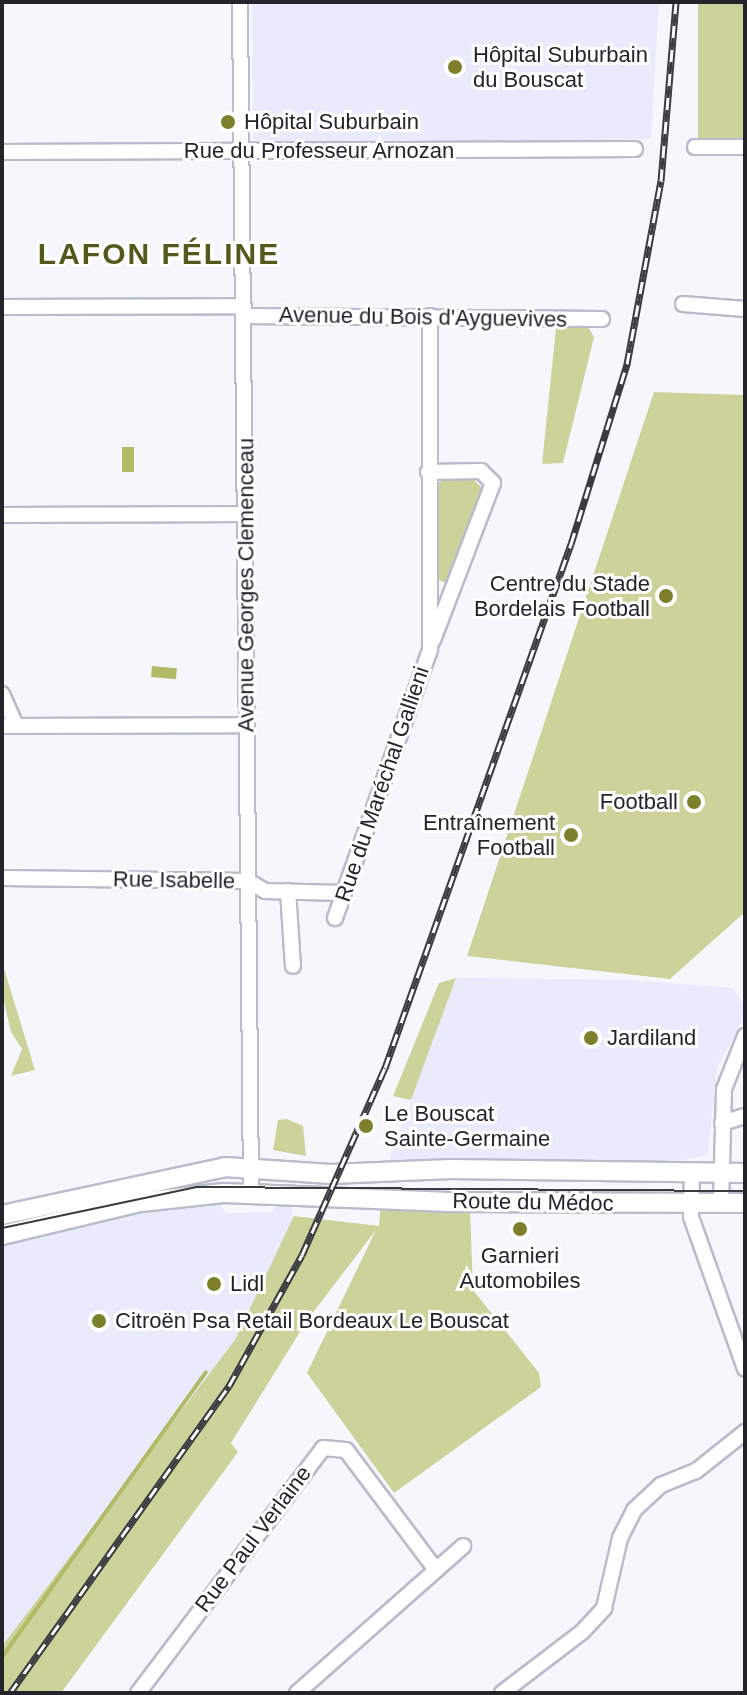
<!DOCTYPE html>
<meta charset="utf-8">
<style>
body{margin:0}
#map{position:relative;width:747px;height:1695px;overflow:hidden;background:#f6f7fd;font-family:Arial,sans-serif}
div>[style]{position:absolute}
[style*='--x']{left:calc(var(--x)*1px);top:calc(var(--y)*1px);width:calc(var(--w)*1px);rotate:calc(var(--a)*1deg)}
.built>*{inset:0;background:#e9ebfd}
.green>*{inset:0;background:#cdd29b;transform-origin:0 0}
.water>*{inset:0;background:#b3b966;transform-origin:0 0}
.stream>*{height:4px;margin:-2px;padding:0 2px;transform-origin:2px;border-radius:2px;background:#b3b966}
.roads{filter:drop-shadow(2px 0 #babccb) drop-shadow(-2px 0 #babccb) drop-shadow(0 2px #babccb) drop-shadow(0 -2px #babccb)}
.minor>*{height:14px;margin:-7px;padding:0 7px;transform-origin:7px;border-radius:7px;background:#fff}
.major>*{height:18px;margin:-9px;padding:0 9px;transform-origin:9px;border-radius:9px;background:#fff}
.tram>*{height:2px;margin:-1px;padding:0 1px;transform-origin:1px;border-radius:1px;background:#3a3b40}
.rail>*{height:7px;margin-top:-3.5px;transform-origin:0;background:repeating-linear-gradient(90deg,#fff 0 12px,#3a3b40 0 24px);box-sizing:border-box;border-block:2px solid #3a3b40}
.dots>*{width:22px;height:22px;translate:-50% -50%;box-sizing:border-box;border:4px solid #fff;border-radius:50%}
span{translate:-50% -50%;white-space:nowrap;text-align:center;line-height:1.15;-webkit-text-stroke:6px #fff;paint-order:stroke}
.poi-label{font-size:22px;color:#24252a}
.left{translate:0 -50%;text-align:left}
.right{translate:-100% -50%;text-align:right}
.street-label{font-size:22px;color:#24252a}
.district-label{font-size:30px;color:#55581d;font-weight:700;letter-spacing:2px}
.frame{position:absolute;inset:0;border:4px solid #24252a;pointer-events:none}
</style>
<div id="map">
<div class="built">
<i style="clip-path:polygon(252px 2px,659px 2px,651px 139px,261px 145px,253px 138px)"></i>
<i style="clip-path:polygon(456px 978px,633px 980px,733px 988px,745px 1006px,745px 1016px,717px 1068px,708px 1155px,671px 1163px,388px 1163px)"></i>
<i style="clip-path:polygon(217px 1201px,227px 1213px,272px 1212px,281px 1201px,292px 1201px,292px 1229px,235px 1340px,2px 1646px,2px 1244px,137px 1211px)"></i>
</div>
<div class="green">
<i style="left:698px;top:2px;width:47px;height:136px"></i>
<i style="clip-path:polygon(588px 327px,594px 337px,563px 463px,542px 464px,556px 328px)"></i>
<i style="clip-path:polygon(654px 392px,745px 395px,745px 912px,670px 979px,467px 956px)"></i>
<i style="clip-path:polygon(447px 478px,472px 478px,484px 490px,446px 583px,436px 579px,436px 484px)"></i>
<i style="clip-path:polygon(2px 962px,35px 1070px,11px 1076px,22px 1049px,11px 1032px,2px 993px)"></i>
<i style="clip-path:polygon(456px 978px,411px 1100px,393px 1096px,439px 983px)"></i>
<i style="clip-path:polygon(287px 1119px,303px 1126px,306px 1156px,273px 1150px,278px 1120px)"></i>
<i style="clip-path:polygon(381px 1203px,470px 1209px,473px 1290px,539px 1373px,541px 1387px,394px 1493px,307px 1373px,376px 1230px,308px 1319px,231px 1443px,238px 1452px,61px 1693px,2px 1693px,2px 1646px,235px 1340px,294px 1216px,379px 1226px)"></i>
</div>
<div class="water">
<i style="left:122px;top:447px;width:12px;height:25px"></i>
<i style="left:152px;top:666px;width:25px;height:11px;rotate:5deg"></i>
</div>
<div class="stream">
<i style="--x:2;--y:1657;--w:350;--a:-54.4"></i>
</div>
<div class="roads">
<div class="minor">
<i style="--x:240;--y:2;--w:1192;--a:89.47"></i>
<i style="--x:695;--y:147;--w:50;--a:0"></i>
<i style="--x:2;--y:152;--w:633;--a:-0.27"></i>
<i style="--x:683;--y:304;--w:62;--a:4.6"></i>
<i style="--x:2;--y:307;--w:242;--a:-0.2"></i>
<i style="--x:244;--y:316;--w:358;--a:0.5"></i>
<i style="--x:428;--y:472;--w:53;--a:-1.1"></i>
<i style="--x:481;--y:471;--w:17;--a:45"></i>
<i style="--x:493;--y:483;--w:168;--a:110.9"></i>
<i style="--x:2;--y:515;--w:244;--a:-0.2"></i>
<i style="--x:2;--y:694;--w:35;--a:66"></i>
<i style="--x:2;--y:726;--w:245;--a:-0.2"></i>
<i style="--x:2;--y:878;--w:246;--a:0.7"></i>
<i style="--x:248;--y:881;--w:20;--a:30"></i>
<i style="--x:265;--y:891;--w:78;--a:1.5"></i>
<i style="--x:288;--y:891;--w:75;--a:86.2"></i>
<i style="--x:335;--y:918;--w:285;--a:-70.5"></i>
<i style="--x:430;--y:649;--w:333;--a:-90"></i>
<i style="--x:722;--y:1123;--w:24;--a:-17"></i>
<i style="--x:692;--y:1172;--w:45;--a:91.3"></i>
<i style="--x:691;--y:1217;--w:161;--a:70.4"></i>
<i style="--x:721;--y:1204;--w:115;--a:-88.5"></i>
<i style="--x:724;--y:1089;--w:57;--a:-68.4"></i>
<i style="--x:138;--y:1693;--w:307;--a:-52.9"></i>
<i style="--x:323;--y:1448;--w:23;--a:5"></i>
<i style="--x:346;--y:1450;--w:150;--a:53.1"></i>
<i style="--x:297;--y:1693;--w:222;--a:-41.5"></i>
<i style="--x:502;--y:1693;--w:101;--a:-37.3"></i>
<i style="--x:582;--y:1632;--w:33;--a:-47"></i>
<i style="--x:604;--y:1608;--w:72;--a:-77.1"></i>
<i style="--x:620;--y:1538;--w:31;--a:-63"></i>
<i style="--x:634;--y:1510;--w:37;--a:-43"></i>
<i style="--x:661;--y:1485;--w:38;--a:-22"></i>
<i style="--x:696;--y:1471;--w:63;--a:-38.5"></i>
</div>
<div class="major">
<i style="--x:2;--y:1215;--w:228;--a:-12.1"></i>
<i style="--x:225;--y:1167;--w:106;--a:3.8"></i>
<i style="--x:331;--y:1174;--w:120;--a:-2.4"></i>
<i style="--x:451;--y:1169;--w:294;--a:0.8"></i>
<i style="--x:2;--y:1235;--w:143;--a:-13.4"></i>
<i style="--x:141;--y:1202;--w:83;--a:-6.2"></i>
<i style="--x:224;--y:1193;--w:226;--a:2.3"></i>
<i style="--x:450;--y:1202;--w:295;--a:0.2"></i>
</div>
</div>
<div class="tram">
<i style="--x:2;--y:1228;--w:198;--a:-11.9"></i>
<i style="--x:196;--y:1187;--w:549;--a:0.42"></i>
</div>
<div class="rail">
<i style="--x:10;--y:1693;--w:377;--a:-54.5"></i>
<i style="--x:229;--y:1386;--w:150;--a:-60.9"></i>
<i style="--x:302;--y:1255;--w:205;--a:-66.1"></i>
<i style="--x:385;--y:1068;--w:556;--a:-70.46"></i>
<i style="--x:571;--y:544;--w:189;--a:-72.7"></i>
<i style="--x:627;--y:364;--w:186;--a:-79.5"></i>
<i style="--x:661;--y:181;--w:180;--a:-85.2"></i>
</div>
<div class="dots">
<i style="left:455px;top:67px;background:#7c802a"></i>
<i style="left:228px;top:122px;background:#7c802a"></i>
<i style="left:666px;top:596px;background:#7c802a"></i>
<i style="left:694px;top:802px;background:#7c802a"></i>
<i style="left:571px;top:835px;background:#7c802a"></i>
<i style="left:591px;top:1038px;background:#7c802a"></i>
<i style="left:366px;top:1126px;background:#7c802a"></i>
<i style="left:520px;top:1229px;background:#7c802a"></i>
<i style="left:214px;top:1284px;background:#7c802a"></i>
<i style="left:99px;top:1321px;background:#7c802a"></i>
</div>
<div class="poi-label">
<span class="left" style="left:473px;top:67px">Hôpital Suburbain<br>du Bouscat</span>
<span class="left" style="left:244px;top:122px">Hôpital Suburbain</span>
<span class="right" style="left:650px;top:596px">Centre du Stade<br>Bordelais Football</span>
<span class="right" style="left:678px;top:802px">Football</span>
<span class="right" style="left:555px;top:835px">Entraînement<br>Football</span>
<span class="left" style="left:607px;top:1038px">Jardiland</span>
<span class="left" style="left:384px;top:1126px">Le Bouscat<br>Sainte-Germaine</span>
<span style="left:520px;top:1268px">Garnieri<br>Automobiles</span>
<span class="left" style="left:230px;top:1284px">Lidl</span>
<span class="left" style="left:115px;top:1321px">Citroën Psa Retail Bordeaux Le Bouscat</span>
</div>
<div class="street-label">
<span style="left:319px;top:151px">Rue du Professeur Arnozan</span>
<span style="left:423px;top:317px;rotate:1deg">Avenue du Bois d'Ayguevives</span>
<span style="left:246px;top:585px;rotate:-90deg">Avenue Georges Clemenceau</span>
<span style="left:382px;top:784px;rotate:-71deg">Rue du Maréchal Gallieni</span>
<span style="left:174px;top:880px;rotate:1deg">Rue Isabelle</span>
<span style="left:533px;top:1202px;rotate:1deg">Route du Médoc</span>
<span style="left:253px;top:1539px;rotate:-53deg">Rue Paul Verlaine</span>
</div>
<div class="district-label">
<span style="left:159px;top:254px">LAFON FÉLINE</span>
</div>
<div class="frame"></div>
</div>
